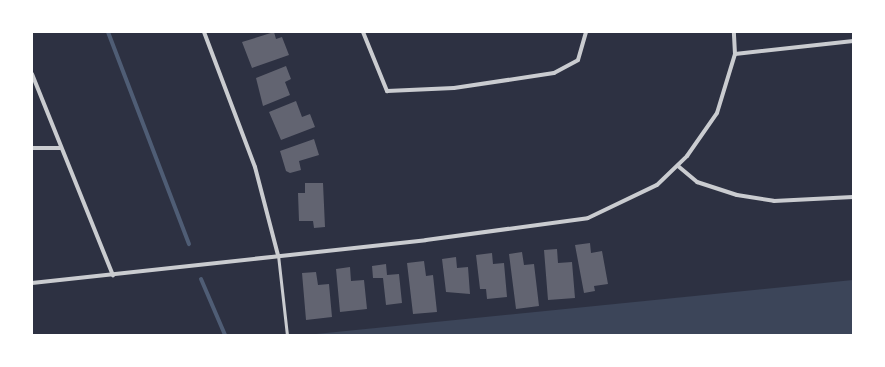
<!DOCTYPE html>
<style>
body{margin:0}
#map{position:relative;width:885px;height:367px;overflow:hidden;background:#2d3142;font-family:Montserrat,sans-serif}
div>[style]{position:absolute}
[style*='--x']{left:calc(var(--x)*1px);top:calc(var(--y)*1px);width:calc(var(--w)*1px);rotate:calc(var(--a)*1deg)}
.green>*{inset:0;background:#3c4559}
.stream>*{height:4px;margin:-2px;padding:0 2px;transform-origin:2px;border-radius:2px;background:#4f5d75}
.building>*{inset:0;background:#626471}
.service>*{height:3px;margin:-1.5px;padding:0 1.5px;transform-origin:1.5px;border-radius:1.5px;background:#caccd0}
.minor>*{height:4px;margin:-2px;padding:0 2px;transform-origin:2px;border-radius:2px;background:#caccd0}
span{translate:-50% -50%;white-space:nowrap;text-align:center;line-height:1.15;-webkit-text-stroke:3px #fff;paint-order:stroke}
.frame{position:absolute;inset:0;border:33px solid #fff;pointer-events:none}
</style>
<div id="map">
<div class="green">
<i style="clip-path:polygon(853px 280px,853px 335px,306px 335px)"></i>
</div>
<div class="stream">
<i style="--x:108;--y:32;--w:227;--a:69.1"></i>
<i style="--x:201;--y:279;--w:61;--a:66.8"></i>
</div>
<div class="building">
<i style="clip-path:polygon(274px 32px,276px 39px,282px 37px,289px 55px,252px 68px,242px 42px)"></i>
<i style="clip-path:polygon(286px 66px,291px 79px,285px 82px,290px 95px,263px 106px,256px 78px)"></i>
<i style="clip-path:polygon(296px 101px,302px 117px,310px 114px,315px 127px,281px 140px,269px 112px)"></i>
<i style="clip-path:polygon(314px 139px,319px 155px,299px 161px,301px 170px,290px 173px,286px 171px,280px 151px)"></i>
<i style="clip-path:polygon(305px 183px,323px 183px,325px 227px,314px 228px,313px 221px,299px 221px,298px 193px,305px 193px)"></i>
<i style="clip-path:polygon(590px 243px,591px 253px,602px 251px,608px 284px,594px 286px,595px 291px,584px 293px,575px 245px)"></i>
<i style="clip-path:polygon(557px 249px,558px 263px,572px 262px,575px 298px,548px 300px,544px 250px)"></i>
<i style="clip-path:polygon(522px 252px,524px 265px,534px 264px,539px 306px,516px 309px,509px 254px)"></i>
<i style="clip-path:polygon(492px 253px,493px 264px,504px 263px,507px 297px,487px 299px,486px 289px,480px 289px,476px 255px)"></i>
<i style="clip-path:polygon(456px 257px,457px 268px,468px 267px,470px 294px,446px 292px,442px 259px)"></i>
<i style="clip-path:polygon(424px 261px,426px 276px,433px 275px,437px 312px,413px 314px,407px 263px)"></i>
<i style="clip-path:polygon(386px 264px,387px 275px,399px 274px,402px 303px,386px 305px,383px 278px,373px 278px,372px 266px)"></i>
<i style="clip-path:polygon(350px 267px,351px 281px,364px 280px,367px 309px,340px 312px,336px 269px)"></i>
<i style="clip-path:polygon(316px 272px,318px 285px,329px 284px,332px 317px,306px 320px,302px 273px)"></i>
</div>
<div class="service">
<i style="--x:278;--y:255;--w:81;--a:83.6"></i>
</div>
<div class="minor">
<i style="--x:204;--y:32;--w:144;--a:69.3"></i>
<i style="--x:255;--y:167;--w:91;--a:75.4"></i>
<i style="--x:363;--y:32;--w:64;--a:67.9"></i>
<i style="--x:387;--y:91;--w:67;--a:-2.6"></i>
<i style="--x:454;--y:88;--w:101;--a:-8.5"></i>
<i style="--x:554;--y:73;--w:27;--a:-28"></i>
<i style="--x:578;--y:60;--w:29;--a:-74"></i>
<i style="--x:735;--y:54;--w:119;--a:-6.3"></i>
<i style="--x:32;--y:74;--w:217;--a:68.1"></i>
<i style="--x:32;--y:148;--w:28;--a:0"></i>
<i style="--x:678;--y:166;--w:25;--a:40"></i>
<i style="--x:697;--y:182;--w:42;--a:18"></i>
<i style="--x:737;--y:195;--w:37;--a:9"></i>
<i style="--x:774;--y:201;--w:79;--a:-2.9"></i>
<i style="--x:32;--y:283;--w:396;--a:-6.2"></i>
<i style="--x:426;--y:240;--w:163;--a:-7.7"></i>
<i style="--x:588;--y:218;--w:76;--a:-25.6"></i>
<i style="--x:657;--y:185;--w:42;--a:-44"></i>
<i style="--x:687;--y:156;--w:52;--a:-55.1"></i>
<i style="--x:717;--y:113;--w:62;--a:-73"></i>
<i style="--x:735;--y:54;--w:22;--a:-93"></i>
</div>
<div class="frame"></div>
</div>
